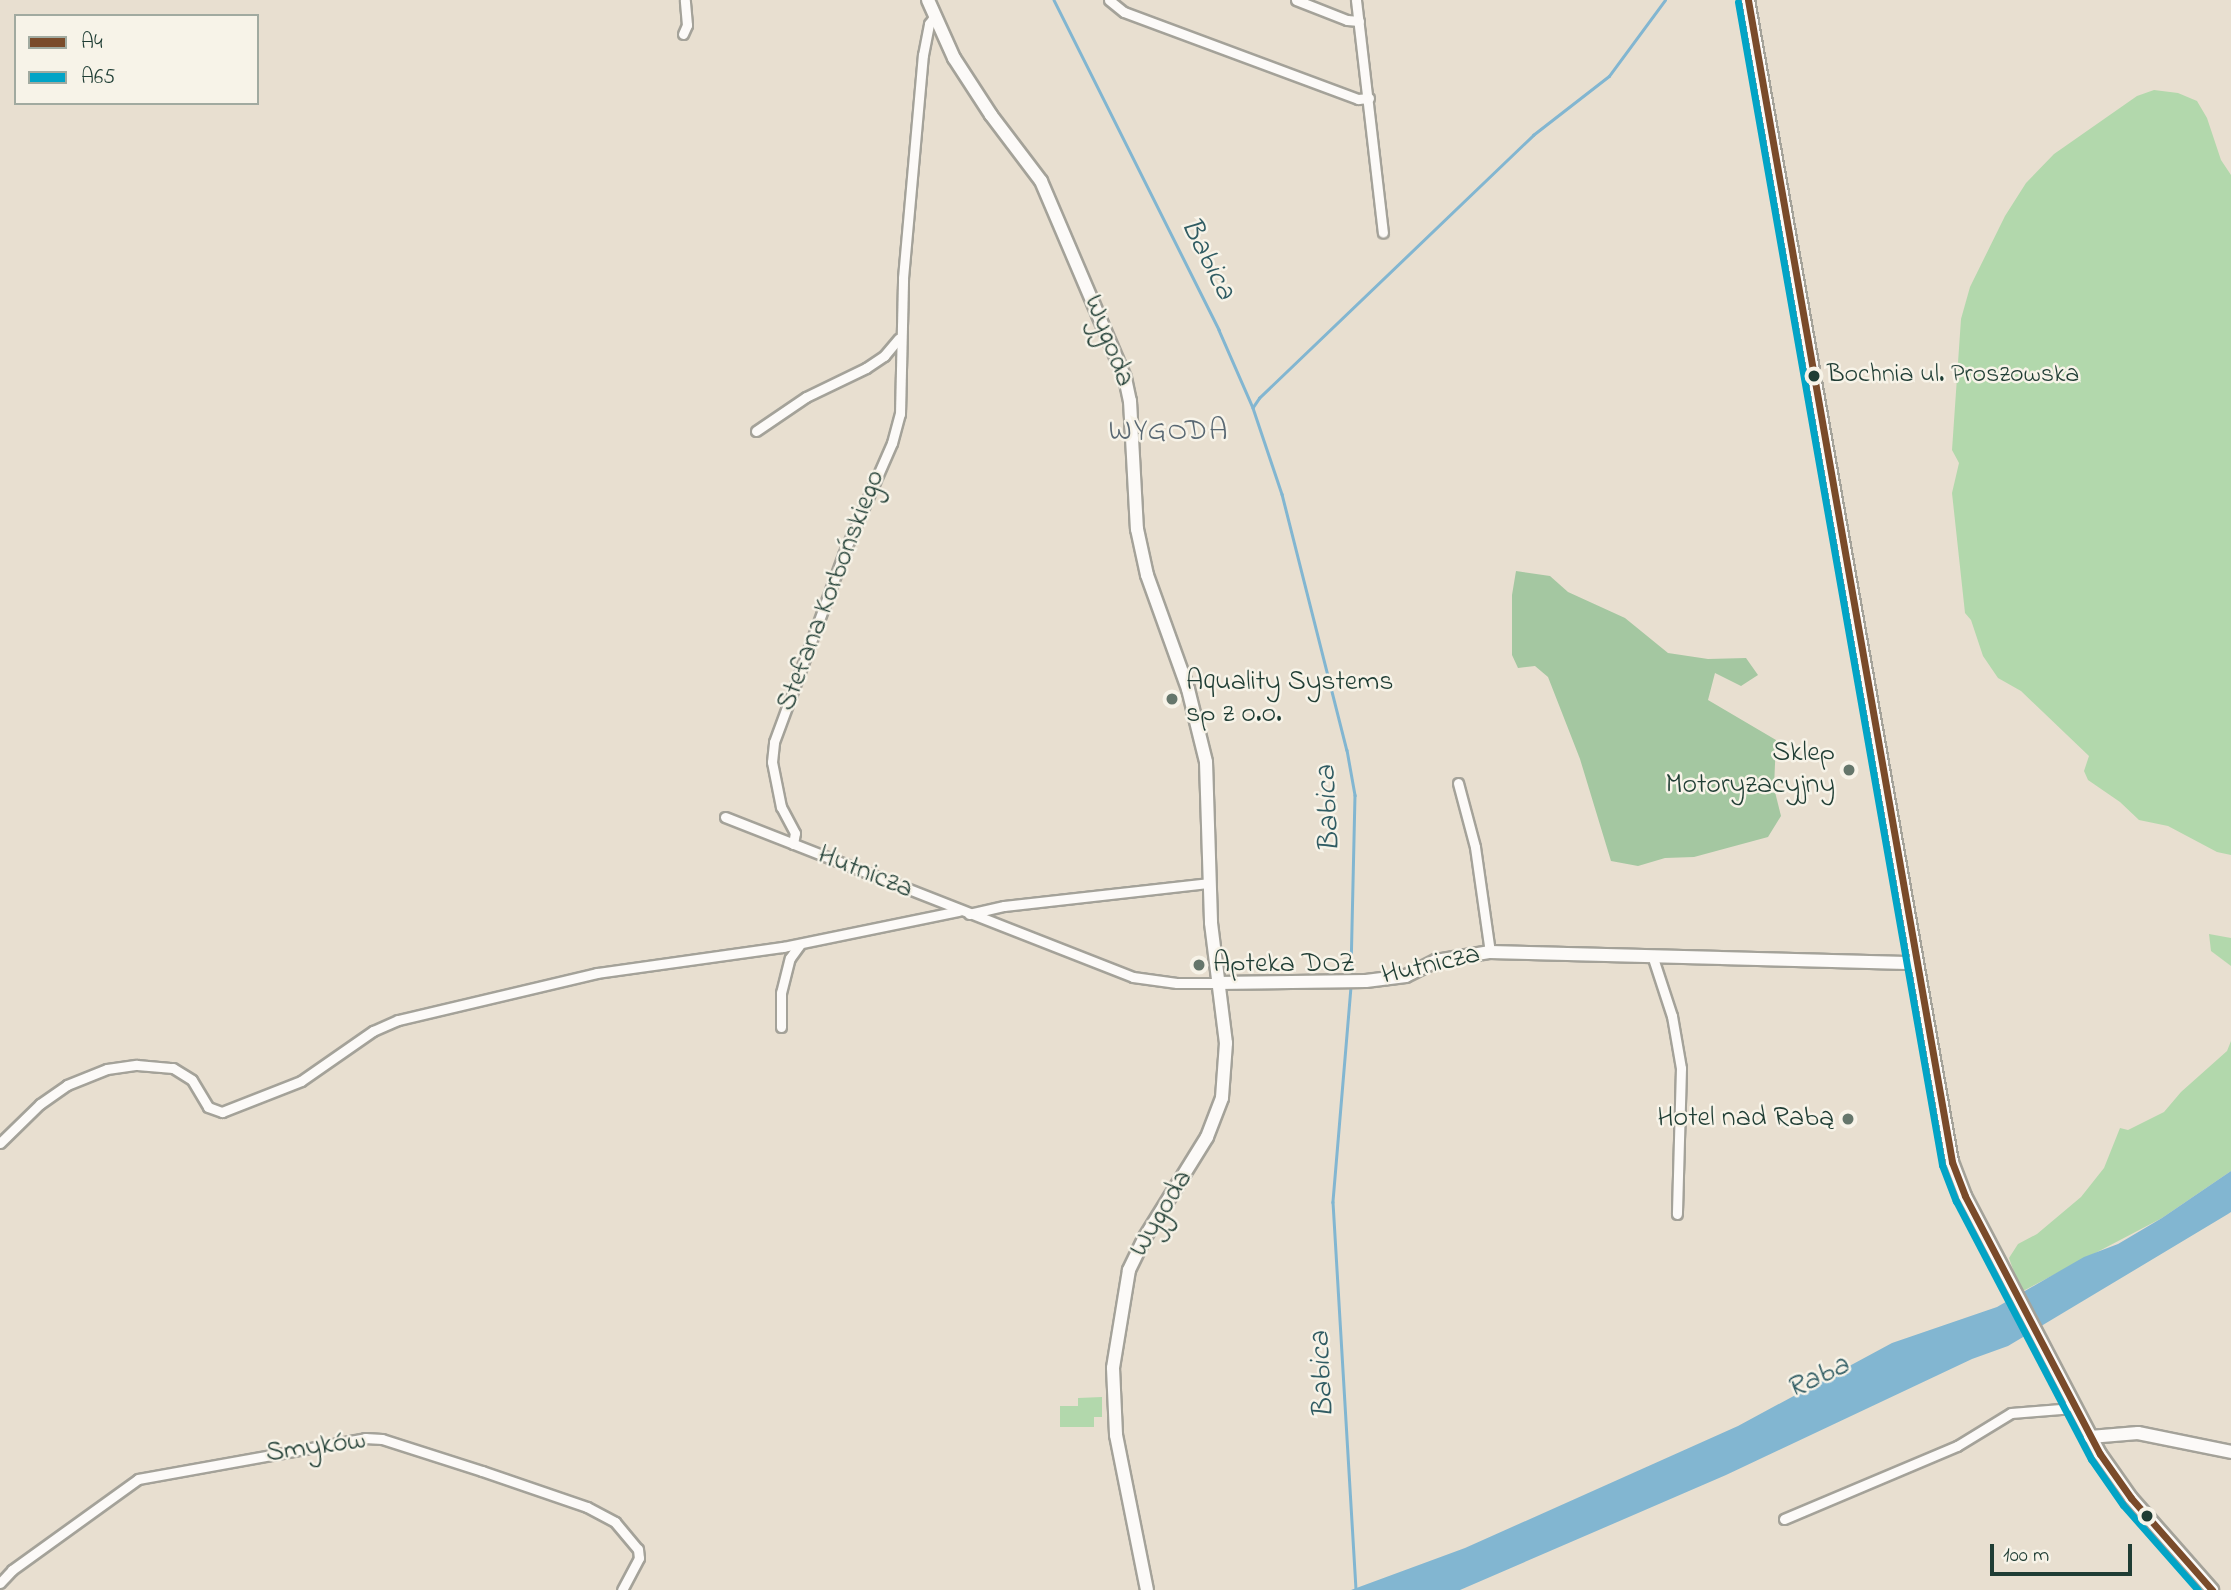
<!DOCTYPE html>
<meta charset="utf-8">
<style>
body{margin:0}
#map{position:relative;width:2231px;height:1590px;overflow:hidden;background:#e8dfd0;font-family:"Indie Flower",sans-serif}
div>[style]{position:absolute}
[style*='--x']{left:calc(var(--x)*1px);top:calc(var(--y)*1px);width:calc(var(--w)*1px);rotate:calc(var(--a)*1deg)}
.green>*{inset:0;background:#b2d8ac}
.forest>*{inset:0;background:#a4c7a1}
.water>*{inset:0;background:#82b6d1}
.stream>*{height:2.5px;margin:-1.25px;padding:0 1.25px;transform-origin:1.25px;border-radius:1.25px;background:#82b6d1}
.roads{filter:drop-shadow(2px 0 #a4a299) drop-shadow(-2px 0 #a4a299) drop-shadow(0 2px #a4a299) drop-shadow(0 -2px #a4a299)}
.street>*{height:9px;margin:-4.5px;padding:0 4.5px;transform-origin:4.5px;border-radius:4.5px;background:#fcfaf8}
.secondary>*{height:12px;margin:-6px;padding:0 6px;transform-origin:6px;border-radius:6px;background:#fcfaf8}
.bus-1>*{height:7px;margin:-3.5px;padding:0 3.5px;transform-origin:3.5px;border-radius:3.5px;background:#7a4b2a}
.bus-2>*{height:7px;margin:-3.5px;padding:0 3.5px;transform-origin:3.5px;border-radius:3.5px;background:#02a4c6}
.dots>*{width:19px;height:19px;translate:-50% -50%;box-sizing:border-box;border:4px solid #f7f3e8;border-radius:50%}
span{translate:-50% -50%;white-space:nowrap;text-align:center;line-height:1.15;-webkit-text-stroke:5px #f7f3e8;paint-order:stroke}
.bus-label{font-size:26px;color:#1f3d34}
.left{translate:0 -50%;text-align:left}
.street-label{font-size:28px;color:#1f3d34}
.poi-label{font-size:28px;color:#1f3d34}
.right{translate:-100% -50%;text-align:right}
.water-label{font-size:30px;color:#305c63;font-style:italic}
.neighbourhood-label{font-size:30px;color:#596873;letter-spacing:2px}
.legend{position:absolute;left:14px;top:14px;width:245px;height:91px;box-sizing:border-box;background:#f7f3e8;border:2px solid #a1aaa0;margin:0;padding:9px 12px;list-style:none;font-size:21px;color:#1f3d34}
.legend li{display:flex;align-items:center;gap:14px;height:35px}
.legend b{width:35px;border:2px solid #a1aaa0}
.scale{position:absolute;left:1990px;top:1544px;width:142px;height:32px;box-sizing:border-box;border:4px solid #1f3d34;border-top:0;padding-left:9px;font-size:21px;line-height:24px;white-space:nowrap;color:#1f3d34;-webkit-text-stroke:5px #f7f3e8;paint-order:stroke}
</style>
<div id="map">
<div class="green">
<i style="clip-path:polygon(2154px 90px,2178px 93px,2197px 101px,2207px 118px,2221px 160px,2231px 175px,2231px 855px,2217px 852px,2168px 826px,2139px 820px,2120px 802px,2088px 780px,2084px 771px,2089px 756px,2021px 691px,1998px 678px,1983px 656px,1971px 620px,1965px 613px,1952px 493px,1959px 463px,1952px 450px,1961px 319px,1970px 287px,2005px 216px,2026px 183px,2054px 154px,2137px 96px)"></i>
<i style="clip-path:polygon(2209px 934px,2231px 938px,2231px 966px,2211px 951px)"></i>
<i style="clip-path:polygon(2231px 1041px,2231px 1171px,2162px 1218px,2021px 1292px,2009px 1258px,2018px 1244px,2037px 1234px,2081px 1197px,2104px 1168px,2120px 1128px,2128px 1130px,2164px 1112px,2181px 1092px,2227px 1051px)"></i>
<i style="clip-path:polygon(1102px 1397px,1102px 1417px,1094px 1417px,1094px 1427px,1060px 1427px,1060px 1406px,1078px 1406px,1078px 1398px)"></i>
</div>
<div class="forest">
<i style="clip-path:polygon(1516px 571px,1550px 576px,1568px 592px,1625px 618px,1668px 653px,1708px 659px,1746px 658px,1758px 675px,1741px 686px,1715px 673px,1708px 700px,1776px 740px,1774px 788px,1781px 816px,1768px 837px,1694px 857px,1665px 858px,1638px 866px,1611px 861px,1580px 759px,1548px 677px,1535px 666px,1518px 668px,1512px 655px,1512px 595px)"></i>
</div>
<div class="water">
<i style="clip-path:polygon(2231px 1171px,2231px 1212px,2228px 1214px,2008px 1346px,1972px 1359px,1726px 1475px,1460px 1590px,1351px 1590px,1465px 1548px,1738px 1426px,1892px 1343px,1997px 1307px,2084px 1257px,2118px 1244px,2162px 1218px)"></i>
</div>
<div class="stream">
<i style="--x:1054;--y:0;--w:369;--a:63.4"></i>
<i style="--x:1219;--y:330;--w:85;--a:66.4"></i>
<i style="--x:1253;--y:408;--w:91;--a:71.4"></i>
<i style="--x:1282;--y:494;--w:264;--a:75.8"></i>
<i style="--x:1347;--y:750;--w:46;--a:79.9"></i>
<i style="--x:1355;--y:795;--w:182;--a:91.3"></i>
<i style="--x:1253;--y:407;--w:11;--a:-56"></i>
<i style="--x:1259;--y:398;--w:380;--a:-43.8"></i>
<i style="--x:1533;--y:135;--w:96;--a:-37.8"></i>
<i style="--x:1609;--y:76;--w:94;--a:-53.6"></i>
<i style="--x:1351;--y:987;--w:216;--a:94.8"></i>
<i style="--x:1333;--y:1202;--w:389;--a:86.6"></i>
</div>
<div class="roads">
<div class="street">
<i style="--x:1109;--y:0;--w:19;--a:39"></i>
<i style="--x:1124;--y:12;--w:250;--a:20.4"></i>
<i style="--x:1358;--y:99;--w:11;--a:-5"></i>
<i style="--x:1296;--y:0;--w:55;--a:21.4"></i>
<i style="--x:1347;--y:20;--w:12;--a:5"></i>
<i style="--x:1356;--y:0;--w:234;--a:83.4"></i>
<i style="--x:683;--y:34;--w:10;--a:-66"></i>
<i style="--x:687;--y:25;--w:25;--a:-95"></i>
<i style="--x:756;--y:431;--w:60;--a:-34.2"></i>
<i style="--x:806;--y:397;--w:67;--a:-25.8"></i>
<i style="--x:866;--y:368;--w:22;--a:-34"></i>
<i style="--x:884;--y:356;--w:23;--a:-50"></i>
<i style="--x:1458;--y:783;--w:66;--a:75.1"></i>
<i style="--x:1475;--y:847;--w:106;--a:81.9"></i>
<i style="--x:725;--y:817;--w:438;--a:21.4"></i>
<i style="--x:1133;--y:977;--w:44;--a:7.8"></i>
<i style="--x:1177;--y:983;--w:40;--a:0"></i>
<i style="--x:793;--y:844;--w:11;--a:-80"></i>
<i style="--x:795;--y:833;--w:30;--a:-118"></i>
<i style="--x:781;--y:807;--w:46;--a:-101.3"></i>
<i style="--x:772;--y:762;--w:20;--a:-84"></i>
<i style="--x:774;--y:742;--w:199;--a:-69.7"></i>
<i style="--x:843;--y:555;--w:122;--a:-66.4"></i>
<i style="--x:892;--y:443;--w:30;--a:-75"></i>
<i style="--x:900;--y:414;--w:136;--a:-88.7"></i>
<i style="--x:903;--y:278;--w:224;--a:-84.9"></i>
<i style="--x:923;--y:55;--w:32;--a:-79"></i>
<i style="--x:929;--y:24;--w:9;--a:-54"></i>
<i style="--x:969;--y:914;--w:36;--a:-13"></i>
<i style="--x:1004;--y:906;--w:205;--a:-6.4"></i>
<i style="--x:1653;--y:958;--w:61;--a:71.9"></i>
<i style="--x:1672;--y:1016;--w:53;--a:80.2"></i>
<i style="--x:1681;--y:1068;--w:146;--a:91.6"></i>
<i style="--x:781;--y:1027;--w:34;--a:-90"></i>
<i style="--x:781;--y:993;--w:36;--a:-76"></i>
<i style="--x:790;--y:958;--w:17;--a:-54"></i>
<i style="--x:0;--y:1143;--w:56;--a:-44.3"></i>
<i style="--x:40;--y:1104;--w:33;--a:-35"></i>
<i style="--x:67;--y:1085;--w:43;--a:-21.8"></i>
<i style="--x:107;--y:1069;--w:30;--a:-8"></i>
<i style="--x:137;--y:1065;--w:36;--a:5"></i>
<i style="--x:173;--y:1068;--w:22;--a:32"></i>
<i style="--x:192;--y:1080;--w:31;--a:59"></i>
<i style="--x:208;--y:1107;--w:15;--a:20"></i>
<i style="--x:222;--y:1112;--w:85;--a:-21.4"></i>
<i style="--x:301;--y:1081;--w:88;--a:-34.8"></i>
<i style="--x:373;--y:1031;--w:27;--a:-24"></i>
<i style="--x:398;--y:1020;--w:204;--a:-13.3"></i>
<i style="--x:597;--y:973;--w:188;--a:-8"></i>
<i style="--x:783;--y:947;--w:179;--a:-11.6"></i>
<i style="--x:1784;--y:1519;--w:188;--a:-22.9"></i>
<i style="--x:1957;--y:1446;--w:63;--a:-31.4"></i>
<i style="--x:2011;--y:1413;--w:50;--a:-4.6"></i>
<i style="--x:2061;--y:1409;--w:13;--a:-23"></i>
<i style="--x:0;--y:1583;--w:18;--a:-47"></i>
<i style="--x:12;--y:1570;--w:155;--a:-35.8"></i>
<i style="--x:138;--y:1479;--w:231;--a:-10.2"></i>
<i style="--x:365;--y:1438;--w:17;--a:3"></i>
<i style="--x:382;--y:1439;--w:105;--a:17.7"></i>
<i style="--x:482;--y:1471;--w:111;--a:18.9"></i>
<i style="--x:587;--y:1507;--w:32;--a:28"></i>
<i style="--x:615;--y:1522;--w:35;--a:50"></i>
<i style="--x:638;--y:1549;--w:9;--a:84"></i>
<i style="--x:639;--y:1558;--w:36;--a:118"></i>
</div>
<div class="secondary">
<i style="--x:928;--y:0;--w:64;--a:65.9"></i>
<i style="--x:954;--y:58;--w:68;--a:57"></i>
<i style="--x:991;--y:115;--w:83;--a:52.9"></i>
<i style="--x:1041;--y:181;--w:214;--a:66.9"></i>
<i style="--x:1125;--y:378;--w:24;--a:78"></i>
<i style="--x:1130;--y:401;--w:128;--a:86.9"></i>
<i style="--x:1137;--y:529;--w:47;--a:77.7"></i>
<i style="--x:1147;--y:575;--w:121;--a:70.2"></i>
<i style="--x:1188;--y:689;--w:75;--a:76.1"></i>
<i style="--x:1206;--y:762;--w:161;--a:88.2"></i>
<i style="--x:1211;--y:923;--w:121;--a:82.9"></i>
<i style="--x:1226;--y:1043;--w:55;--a:94.2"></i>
<i style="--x:1222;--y:1098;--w:42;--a:111"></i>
<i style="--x:1207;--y:1137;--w:118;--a:121.8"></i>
<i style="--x:1145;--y:1237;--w:37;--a:116"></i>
<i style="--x:1129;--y:1270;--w:99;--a:99.3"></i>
<i style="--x:1113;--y:1368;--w:67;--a:87.4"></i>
<i style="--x:1116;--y:1435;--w:158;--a:78.7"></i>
<i style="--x:1748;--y:0;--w:1180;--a:80.04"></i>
<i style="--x:1952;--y:1162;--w:36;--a:69"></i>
<i style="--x:1965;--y:1196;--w:291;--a:62.4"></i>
<i style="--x:2100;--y:1454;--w:54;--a:54.8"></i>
<i style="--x:2131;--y:1498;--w:123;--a:48.6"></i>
<i style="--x:1217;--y:983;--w:149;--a:-0.8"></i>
<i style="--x:1366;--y:981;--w:40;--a:-7.1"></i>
<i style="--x:1406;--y:976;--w:34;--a:-27"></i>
<i style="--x:1436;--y:961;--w:55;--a:-9.5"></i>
<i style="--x:1490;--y:952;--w:426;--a:1.5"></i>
<i style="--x:2090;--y:1437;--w:48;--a:-4.8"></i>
<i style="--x:2138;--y:1433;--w:95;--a:11.5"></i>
</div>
</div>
<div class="bus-1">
<i style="--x:1748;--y:0;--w:1180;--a:80.04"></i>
<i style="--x:1952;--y:1162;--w:36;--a:69"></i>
<i style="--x:1965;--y:1196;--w:291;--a:62.4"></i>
<i style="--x:2100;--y:1454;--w:54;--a:54.8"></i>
<i style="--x:2131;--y:1498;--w:123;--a:48.6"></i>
</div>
<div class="bus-2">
<i style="--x:1738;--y:2;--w:1181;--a:80.05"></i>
<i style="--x:1942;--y:1165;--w:39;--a:69"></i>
<i style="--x:1956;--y:1201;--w:291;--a:62.4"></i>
<i style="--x:2091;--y:1459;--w:56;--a:55.2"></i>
<i style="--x:2123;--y:1505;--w:113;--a:48.6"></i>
</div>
<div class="dots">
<i style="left:1814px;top:376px;background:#1f3d34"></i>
<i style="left:1172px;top:699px;background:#65766b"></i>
<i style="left:1849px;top:770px;background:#65766b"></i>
<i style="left:1199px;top:965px;background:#65766b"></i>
<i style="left:1848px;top:1119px;background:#65766b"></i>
<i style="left:2147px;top:1516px;background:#1f3d34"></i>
</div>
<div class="bus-label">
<span class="left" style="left:1827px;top:376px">Bochnia ul. Proszowska</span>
</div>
<div class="street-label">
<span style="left:1108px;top:341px;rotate:69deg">Wygoda</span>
<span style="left:832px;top:591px;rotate:-69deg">Stefana Korbońskiego</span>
<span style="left:865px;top:873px;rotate:22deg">Hutnicza</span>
<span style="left:1431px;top:966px;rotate:-13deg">Hutnicza</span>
<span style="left:1162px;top:1214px;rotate:-59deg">Wygoda</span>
<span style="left:316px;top:1448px;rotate:-8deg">Smyków</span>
</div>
<div class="poi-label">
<span class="left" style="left:1186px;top:699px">Aquality Systems<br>sp z o.o.</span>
<span class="right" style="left:1835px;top:770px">Sklep<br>Motoryzacyjny</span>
<span class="left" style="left:1213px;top:965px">Apteka DOZ</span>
<span class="right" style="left:1834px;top:1119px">Hotel nad Rabą</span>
</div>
<div class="water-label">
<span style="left:1207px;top:259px;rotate:63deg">Babica</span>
<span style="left:1329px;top:809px;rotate:-93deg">Babica</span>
<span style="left:1323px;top:1375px;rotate:-93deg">Babica</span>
<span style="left:1818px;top:1378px;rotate:-25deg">Raba</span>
</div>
<div class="neighbourhood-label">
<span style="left:1169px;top:432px">WYGODA</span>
</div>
<ul class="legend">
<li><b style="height:9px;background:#7a4b2a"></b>A4</li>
<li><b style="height:9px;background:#02a4c6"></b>A65</li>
</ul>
<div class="scale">100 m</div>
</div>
